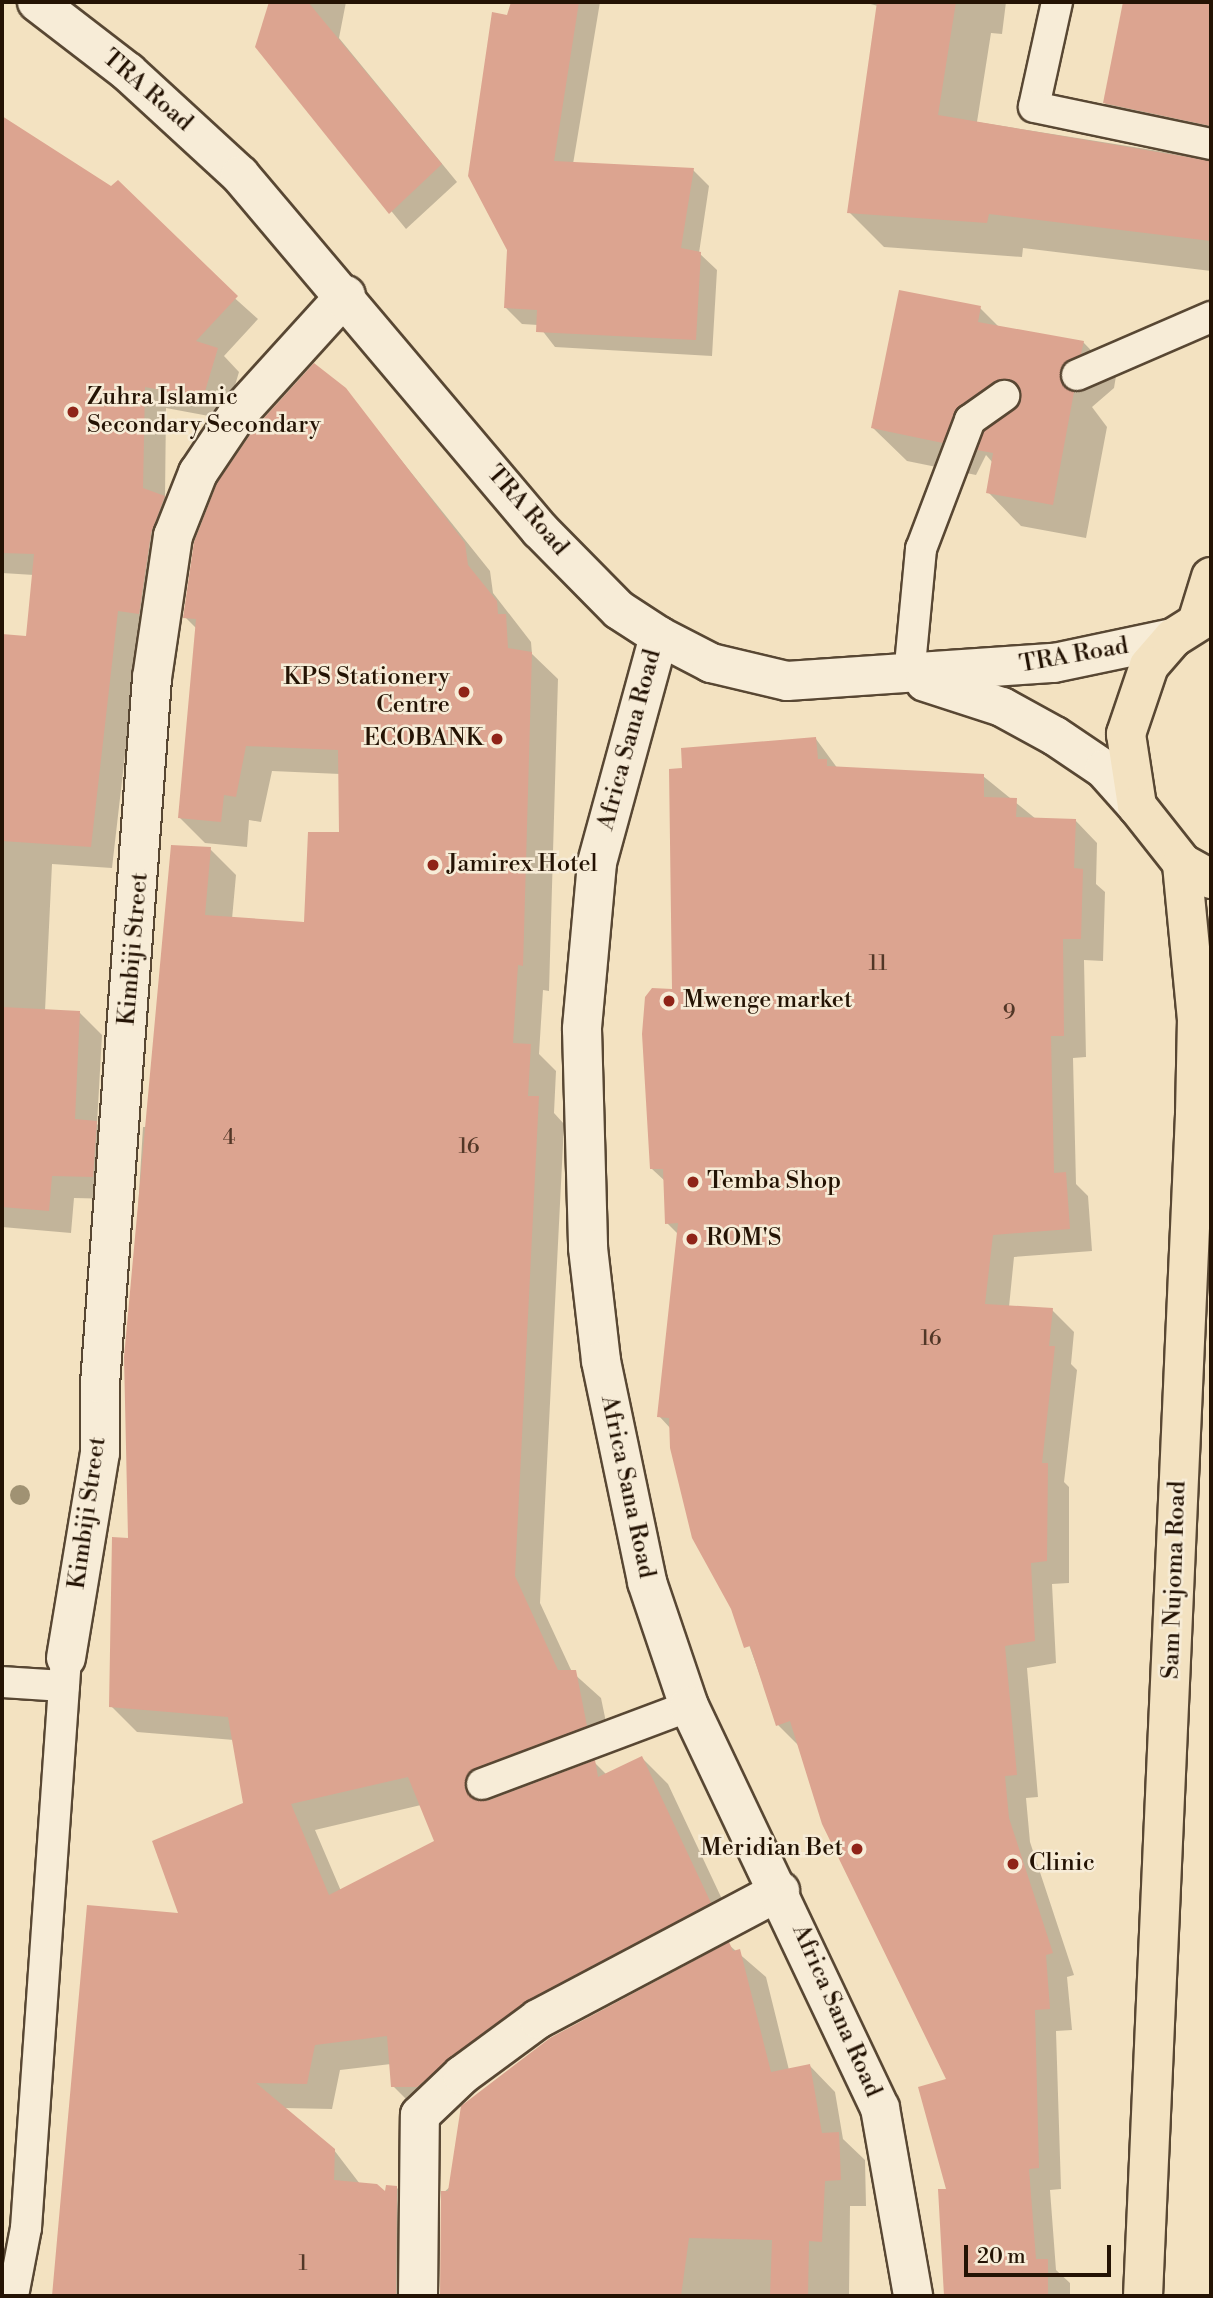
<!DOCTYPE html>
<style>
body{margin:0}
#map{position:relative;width:1213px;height:2298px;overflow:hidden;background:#f3e2c1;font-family:"Libre Bodoni",serif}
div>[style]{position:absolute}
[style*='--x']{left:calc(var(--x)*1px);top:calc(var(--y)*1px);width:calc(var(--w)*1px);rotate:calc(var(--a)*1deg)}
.shadow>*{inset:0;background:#0003}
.building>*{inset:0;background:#dca490}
.roads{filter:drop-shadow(2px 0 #584733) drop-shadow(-2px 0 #584733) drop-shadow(0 2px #584733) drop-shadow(0 -2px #584733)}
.service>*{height:30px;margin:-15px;padding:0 15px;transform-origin:15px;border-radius:15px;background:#f7ecd7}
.minor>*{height:38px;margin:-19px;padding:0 19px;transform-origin:19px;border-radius:19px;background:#f7ecd7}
.tertiary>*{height:38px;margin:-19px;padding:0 19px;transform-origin:19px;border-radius:19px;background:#f7ecd7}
.secondary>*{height:38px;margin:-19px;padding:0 19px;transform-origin:19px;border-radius:19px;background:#f7ecd7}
.primary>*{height:38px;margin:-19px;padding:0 19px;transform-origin:19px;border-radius:19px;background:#f3e2c1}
.trees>*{width:20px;height:20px;margin:-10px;border-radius:50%;background:#a09273}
.dots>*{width:19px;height:19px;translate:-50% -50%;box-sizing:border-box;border:4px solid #f7ecd7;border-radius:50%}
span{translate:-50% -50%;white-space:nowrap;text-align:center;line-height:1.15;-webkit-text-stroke:5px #f7ecd7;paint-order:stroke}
.number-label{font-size:21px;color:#523727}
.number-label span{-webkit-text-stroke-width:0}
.street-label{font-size:24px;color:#241304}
.poi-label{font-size:24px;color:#241304}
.left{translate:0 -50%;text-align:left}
.right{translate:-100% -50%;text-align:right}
.frame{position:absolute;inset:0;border:4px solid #241304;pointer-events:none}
.scale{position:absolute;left:964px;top:2245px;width:147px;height:32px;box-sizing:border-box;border:4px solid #241304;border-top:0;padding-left:9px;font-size:21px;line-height:24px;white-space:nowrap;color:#241304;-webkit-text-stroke:5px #f7ecd7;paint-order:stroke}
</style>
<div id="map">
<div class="shadow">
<i style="clip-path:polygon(271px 2px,346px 2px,339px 38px,457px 182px,406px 229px,257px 47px)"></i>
<i style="clip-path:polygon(512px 2px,600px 2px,573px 164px,693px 170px,709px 186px,699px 253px,717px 270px,712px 356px,555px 347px,538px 325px,522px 324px,506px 308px)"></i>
<i style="clip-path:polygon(863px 2px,1006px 2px,1002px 34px,991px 33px,977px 122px,1165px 152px,1147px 145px,1105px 103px,1127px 2px,1211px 2px,1211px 271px,1023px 248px,1022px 257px,884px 247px,849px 212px,878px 6px)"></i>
<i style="clip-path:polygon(2px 118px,112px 188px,258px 319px,224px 356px,239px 372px,225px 419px,166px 408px,165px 498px,187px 520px,139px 633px,112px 868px,52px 864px,45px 1011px,80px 1013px,102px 1035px,97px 1124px,119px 1145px,115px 1199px,74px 1198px,71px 1233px,2px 1227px,2px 636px,27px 638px,34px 575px,2px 573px)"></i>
<i style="clip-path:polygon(980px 308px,1000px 328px,1083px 342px,1116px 376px,1114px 388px,1092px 407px,1107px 427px,1086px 538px,1021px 526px,988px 492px,993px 463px,986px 455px,976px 475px,907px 461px,873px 428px)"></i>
<i style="clip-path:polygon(evenodd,345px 390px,490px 571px,493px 593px,531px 642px,532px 654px,558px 679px,549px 991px,543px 990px,539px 1054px,556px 1071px,554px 1113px,564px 1124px,540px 1603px,572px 1672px,601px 1698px,612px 1751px,499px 1798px,594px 1762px,607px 1775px,642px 1758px,668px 1784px,736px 1929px,554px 2025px,419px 2112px,393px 2086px,391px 2064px,340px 2070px,332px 2109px,284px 2108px,334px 2150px,360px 2184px,387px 2195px,397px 2188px,423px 2214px,422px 2296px,54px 2296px,88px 1907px,181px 1915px,245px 1804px,234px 1740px,137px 1732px,111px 1706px,129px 1540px,129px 1358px,143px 1127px,149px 1127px,210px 849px,236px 875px,232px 919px,306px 924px,341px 834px,340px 774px,272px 771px,261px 822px,249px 820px,247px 847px,205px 843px,179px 817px,197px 629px,185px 617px,345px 390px,421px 1805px,437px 1842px,341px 1891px,315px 1830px,421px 1805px)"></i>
<i style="clip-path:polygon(816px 739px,838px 769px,983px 776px,1036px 819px,1075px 820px,1097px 843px,1096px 884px,1105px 892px,1103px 961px,1084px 960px,1086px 1057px,1073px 1058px,1076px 1184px,1088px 1196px,1092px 1251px,1014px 1257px,1009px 1307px,1052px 1310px,1074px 1332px,1071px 1364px,1077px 1370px,1064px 1482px,1069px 1487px,1069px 1583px,1052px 1584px,1056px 1663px,1027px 1668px,1038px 1797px,1026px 1798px,1030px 1842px,1074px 1975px,1067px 1977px,1072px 2030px,1056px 2031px,1061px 2189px,1050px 2190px,1056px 2270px,1070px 2283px,1070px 2296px,945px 2296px,939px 2191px,948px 2190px,948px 2080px,800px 1747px,778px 1725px,671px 1429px,659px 1416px,679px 1235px,667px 1223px,666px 1182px,652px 1169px,674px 990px)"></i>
<i style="clip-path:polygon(729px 1945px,766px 1977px,789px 2070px,810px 2066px,835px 2092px,843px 2139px,865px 2160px,866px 2206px,850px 2206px,849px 2296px,442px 2296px,443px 2193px)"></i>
</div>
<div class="building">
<i style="clip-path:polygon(269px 2px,308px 2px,442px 164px,389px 214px,255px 47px)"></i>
<i style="clip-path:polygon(511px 2px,579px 2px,554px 161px,694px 168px,681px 248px,701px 252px,696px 340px,536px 332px,537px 310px,504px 308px,507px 250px,468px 176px,492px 12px,507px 15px)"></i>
<i style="clip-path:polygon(877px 2px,956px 2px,938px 115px,1211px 161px,1211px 241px,989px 214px,987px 223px,847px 213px)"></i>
<i style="clip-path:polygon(1123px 2px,1211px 2px,1211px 126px,1103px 103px)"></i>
<i style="clip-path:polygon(2px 116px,111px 186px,118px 180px,238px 296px,196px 341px,218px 348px,203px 398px,145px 387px,143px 488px,165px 496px,151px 533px,139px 614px,118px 611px,91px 847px,2px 841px,2px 634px,26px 636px,34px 554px,2px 553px)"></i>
<i style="clip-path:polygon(899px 290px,981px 306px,978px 322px,1084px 341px,1081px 354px,1060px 372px,1074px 392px,1053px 505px,986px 493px,993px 453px,977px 450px,984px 431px,1020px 404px,1021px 394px,1011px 380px,995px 381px,960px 406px,943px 443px,871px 428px)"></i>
<i style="clip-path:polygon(evenodd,314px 363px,346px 388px,465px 543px,468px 565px,497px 601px,498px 614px,506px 614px,508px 648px,532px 652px,523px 966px,518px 965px,513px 1043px,531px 1044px,528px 1096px,539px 1096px,515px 1576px,558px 1670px,576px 1670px,587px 1726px,476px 1768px,465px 1789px,487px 1801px,595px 1760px,598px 1777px,642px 1756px,711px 1903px,528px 2000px,417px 2087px,391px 2087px,387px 2036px,315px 2045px,307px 2084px,256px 2083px,335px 2149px,334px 2180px,377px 2184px,385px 2191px,386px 2185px,397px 2186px,396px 2296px,52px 2296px,87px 1905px,178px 1913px,152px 1841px,243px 1803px,228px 1717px,109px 1707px,112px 1537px,128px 1538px,124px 1357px,171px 845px,211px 847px,205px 915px,304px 922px,308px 832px,339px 832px,338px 750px,246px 746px,236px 797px,224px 795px,221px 822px,178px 818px,196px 619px,183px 618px,194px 542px,217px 483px,254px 429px,314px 363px,408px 1777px,434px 1841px,329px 1895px,291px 1804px,408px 1777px)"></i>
<i style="clip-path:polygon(816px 737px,818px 759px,827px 759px,827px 766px,984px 774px,984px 797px,1017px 798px,1016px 817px,1076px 819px,1074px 868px,1083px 869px,1081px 939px,1063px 939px,1064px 1036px,1051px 1036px,1054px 1173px,1066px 1172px,1070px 1229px,993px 1235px,985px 1304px,1053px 1308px,1049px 1346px,1055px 1346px,1042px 1463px,1048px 1463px,1047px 1561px,1031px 1563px,1035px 1641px,1005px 1646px,1017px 1775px,1005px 1776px,1009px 1818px,1053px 1953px,1046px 1955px,1050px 2009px,1035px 2010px,1039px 2168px,1029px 2169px,1036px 2259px,1048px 2259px,1048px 2296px,944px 2296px,938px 2189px,946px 2189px,918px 2087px,946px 2079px,822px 1824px,790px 1721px,776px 1726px,750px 1646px,744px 1648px,731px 1609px,692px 1538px,670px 1448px,669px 1418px,657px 1417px,678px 1223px,665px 1224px,663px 1169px,650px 1169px,642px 1034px,645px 997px,652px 988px,672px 989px,669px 769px,682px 768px,681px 748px)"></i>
<i style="clip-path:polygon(2px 1007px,80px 1011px,75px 1119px,97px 1121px,93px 1177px,52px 1176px,49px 1211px,2px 1207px)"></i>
<i style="clip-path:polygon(729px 1942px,733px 1951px,740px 1949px,771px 2072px,810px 2064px,822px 2133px,839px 2132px,841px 2180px,825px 2181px,822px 2242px,809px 2241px,808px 2296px,770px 2296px,772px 2240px,689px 2238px,681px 2296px,440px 2296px,441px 2191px,448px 2191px,461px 2106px,550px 2038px)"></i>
</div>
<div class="roads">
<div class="service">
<i style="--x:1057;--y:2;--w:107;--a:102.4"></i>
<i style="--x:1034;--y:107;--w:181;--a:11.8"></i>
<i style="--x:1077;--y:375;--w:146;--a:-23.4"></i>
<i style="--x:909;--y:676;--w:128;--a:-84.6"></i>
<i style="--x:921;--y:549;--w:138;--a:-69.2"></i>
<i style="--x:970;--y:420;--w:42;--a:-35.2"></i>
<i style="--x:2;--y:1682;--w:62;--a:3.7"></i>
<i style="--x:482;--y:1784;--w:221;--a:-20.6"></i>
<i style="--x:13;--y:2296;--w:69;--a:-79.2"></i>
<i style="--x:26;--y:2228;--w:571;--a:-85.99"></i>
</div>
<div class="minor">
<i style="--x:66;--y:1658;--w:208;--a:-80.6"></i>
<i style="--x:100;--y:1453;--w:69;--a:-90"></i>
<i style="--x:100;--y:1384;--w:708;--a:-85.79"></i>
<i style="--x:152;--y:678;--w:144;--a:-81.6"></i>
<i style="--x:173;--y:536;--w:68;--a:-68.4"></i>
<i style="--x:198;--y:473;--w:70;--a:-56.1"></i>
<i style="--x:237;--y:415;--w:162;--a:-47.8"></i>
<i style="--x:418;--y:2296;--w:181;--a:-89.4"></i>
<i style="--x:420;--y:2115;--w:58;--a:-43.6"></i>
<i style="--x:462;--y:2075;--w:94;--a:-36.4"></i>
<i style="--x:538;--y:2019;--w:274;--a:-27.9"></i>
</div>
<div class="tertiary">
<i style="--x:659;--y:636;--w:235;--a:105.3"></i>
<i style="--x:597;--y:863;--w:167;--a:95.2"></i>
<i style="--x:582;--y:1029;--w:219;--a:88.4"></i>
<i style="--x:588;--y:1248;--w:114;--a:83.4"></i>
<i style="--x:601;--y:1361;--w:226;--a:78.2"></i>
<i style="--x:647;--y:1582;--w:131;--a:71.3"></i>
<i style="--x:689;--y:1706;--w:445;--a:64.6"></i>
<i style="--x:880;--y:2108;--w:191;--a:80"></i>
</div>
<div class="secondary">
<i style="--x:37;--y:2;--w:115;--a:37.6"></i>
<i style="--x:128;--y:72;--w:152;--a:42.6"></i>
<i style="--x:240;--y:175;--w:465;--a:49.8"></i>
<i style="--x:540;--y:530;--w:112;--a:45.4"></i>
<i style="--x:619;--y:610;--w:48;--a:33"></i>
<i style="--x:659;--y:636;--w:59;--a:27.4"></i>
<i style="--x:711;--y:663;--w:78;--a:13.3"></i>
<i style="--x:787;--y:681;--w:268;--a:-3.9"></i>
<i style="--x:1054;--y:663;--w:122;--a:-11.9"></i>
<i style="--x:925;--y:682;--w:81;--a:18"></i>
<i style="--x:1002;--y:707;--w:60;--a:28.7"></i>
<i style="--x:1055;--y:736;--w:59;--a:34"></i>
<i style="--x:1104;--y:769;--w:50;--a:48.3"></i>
</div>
<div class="primary">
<i style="--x:1211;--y:614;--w:45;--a:147.7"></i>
<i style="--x:1173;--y:638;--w:37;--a:131"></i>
<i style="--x:1149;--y:666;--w:72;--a:108.7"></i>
<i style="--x:1126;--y:734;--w:73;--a:81.3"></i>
<i style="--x:1137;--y:806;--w:73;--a:51.7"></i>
<i style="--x:1182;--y:863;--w:33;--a:29"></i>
<i style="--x:1198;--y:619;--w:44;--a:-72.8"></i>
<i style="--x:1143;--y:2296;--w:1183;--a:-87.48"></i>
<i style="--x:1195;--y:1114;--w:94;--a:-88.8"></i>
<i style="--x:1197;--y:1020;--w:158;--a:-95.5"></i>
</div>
</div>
<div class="trees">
<i style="left:20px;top:1495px"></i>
</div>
<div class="dots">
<i style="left:73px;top:412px;background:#8f2418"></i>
<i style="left:464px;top:692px;background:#8f2418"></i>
<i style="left:497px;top:739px;background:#8f2418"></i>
<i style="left:433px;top:865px;background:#8f2418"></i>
<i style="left:669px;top:1001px;background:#8f2418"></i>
<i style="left:693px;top:1182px;background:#8f2418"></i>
<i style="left:692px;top:1239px;background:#8f2418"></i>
<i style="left:857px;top:1849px;background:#8f2418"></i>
<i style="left:1013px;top:1864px;background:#8f2418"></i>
</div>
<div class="number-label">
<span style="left:878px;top:964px">11</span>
<span style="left:1009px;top:1013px">9</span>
<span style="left:229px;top:1138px">4</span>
<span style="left:469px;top:1147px">16</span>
<span style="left:931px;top:1339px">16</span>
<span style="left:303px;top:2264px">1</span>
</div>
<div class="street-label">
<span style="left:147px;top:91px;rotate:41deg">TRA Road</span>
<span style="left:527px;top:511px;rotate:49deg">TRA Road</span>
<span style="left:1074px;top:656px;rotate:-10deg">TRA Road</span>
<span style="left:630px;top:740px;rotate:-75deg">Africa Sana Road</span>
<span style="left:134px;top:949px;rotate:-85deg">Kimbiji Street</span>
<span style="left:627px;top:1487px;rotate:78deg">Africa Sana Road</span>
<span style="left:88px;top:1513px;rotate:-82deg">Kimbiji Street</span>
<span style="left:1175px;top:1580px;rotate:-88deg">Sam Nujoma Road</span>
<span style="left:836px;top:2011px;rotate:66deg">Africa Sana Road</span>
</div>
<div class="poi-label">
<span class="left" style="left:87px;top:412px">Zuhra Islamic<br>Secondary Secondary</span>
<span class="right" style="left:450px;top:692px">KPS Stationery<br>Centre</span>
<span class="right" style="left:483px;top:739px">ECOBANK</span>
<span class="left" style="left:447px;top:865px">Jamirex Hotel</span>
<span class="left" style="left:683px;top:1001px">Mwenge market</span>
<span class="left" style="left:707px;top:1182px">Temba Shop</span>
<span class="left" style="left:706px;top:1239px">ROM'S</span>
<span class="right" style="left:843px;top:1849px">Meridian Bet</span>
<span class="left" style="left:1029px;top:1864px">Clinic</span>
</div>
<div class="frame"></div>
<div class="scale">20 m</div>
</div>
